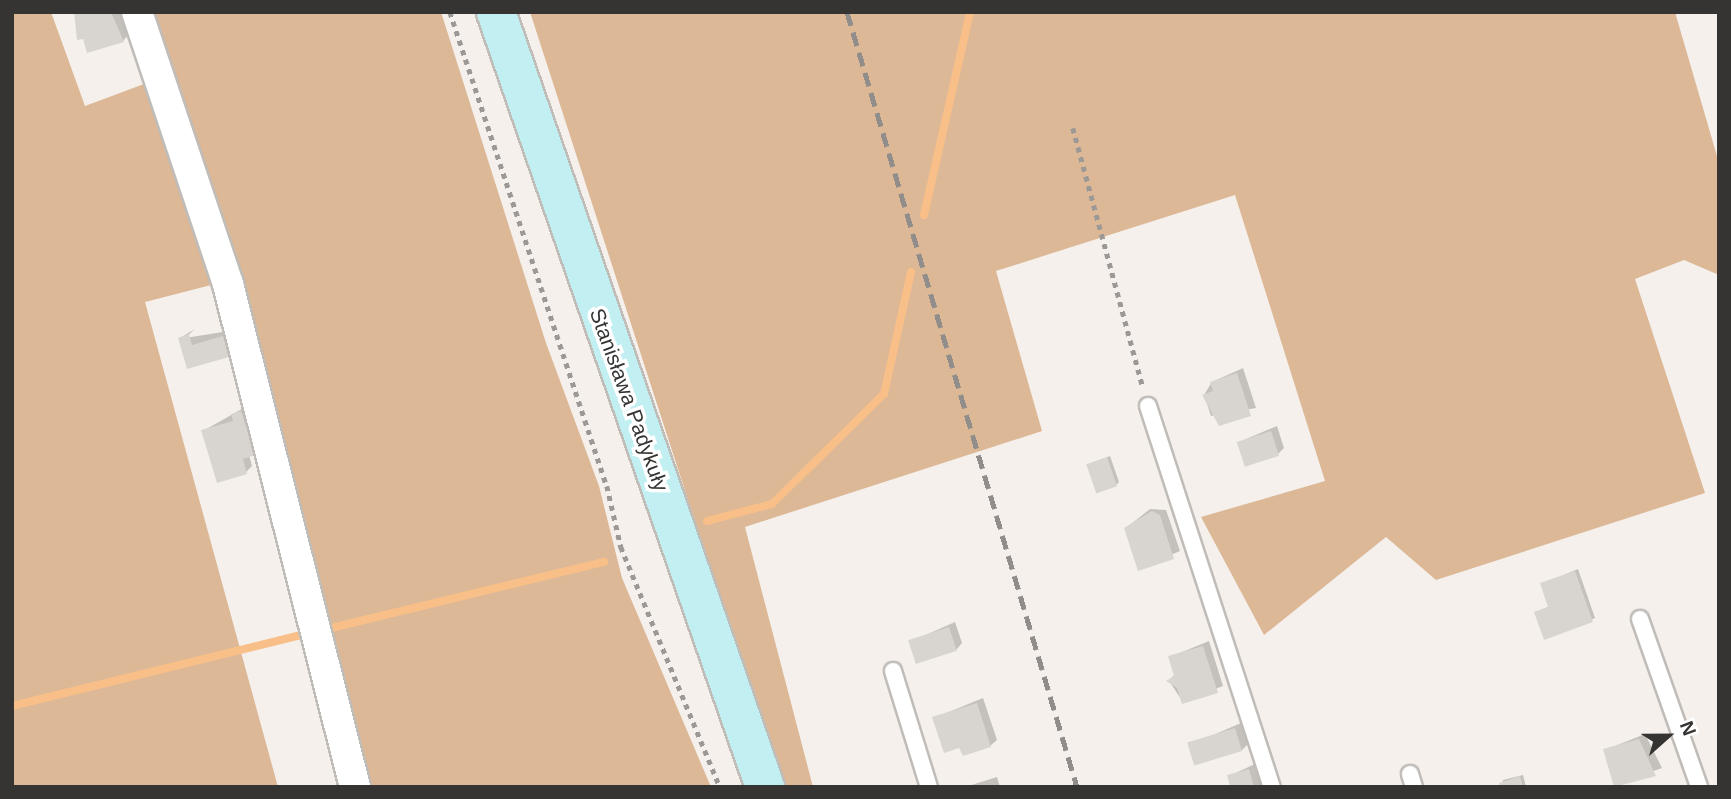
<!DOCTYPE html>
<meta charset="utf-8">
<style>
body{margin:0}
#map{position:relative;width:1731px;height:799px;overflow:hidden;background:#f5f0ec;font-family:Arial,sans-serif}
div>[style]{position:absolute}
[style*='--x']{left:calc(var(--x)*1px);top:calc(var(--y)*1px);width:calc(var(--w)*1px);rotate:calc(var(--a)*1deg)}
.green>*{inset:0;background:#dcb897}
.shadow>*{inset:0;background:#0003}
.stream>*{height:8px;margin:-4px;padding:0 4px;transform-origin:4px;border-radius:4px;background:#f8bf88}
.building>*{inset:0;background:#d8d4cf;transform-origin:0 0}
.path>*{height:4.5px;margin-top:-2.25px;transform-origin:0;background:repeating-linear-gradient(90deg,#9c9895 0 5px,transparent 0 10px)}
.roads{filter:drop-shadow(2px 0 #c0bcb8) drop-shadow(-2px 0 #c0bcb8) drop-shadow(0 2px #c0bcb8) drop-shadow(0 -2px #c0bcb8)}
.lane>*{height:16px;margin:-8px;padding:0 8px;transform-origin:8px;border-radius:8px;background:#fff}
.street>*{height:30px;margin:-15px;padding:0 15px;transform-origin:15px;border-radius:15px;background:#fff}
.secondary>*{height:38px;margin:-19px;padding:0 19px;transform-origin:19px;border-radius:19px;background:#c2f0f2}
.rail>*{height:5px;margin-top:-2.5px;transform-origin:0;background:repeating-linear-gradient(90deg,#908d8a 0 14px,transparent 0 21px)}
span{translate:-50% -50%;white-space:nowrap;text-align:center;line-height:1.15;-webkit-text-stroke:7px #fff;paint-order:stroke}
.street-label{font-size:21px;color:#363432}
.frame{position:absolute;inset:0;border:14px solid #363432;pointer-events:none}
.north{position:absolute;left:1633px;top:701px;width:70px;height:70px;-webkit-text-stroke:5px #fff;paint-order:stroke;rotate:69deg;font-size:19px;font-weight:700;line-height:28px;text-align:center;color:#363432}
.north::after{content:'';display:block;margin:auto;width:24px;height:32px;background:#363432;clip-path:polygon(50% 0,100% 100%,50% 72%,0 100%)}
</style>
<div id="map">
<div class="green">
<i style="clip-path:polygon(12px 12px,51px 12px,85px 106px,152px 81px,219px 283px,145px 302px,278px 787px,12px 787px)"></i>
<i style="clip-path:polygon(145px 12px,441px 12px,546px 343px,599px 486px,622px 578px,711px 787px,362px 787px)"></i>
<i style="clip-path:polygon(530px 12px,1675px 12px,1719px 163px,1719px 275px,1684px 260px,1635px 279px,1705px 493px,1436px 580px,1386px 537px,1264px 635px,1201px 517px,1325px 481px,1235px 195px,996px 271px,1042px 431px,745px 527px,813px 787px,781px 787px)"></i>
</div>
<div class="shadow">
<i style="clip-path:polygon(75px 12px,121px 12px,129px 34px,123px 41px)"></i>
<i style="clip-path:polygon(195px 329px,185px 338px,229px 331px,234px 349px,188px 367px,180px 338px)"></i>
<i style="clip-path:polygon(1243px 368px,1256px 408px,1211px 416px,1204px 395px,1212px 382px)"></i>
<i style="clip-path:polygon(247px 406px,261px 447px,249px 455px,252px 466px,246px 472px,203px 431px)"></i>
<i style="clip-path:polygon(1277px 426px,1284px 448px,1278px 454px,1239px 442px)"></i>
<i style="clip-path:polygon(1110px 456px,1119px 482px,1116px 485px,1088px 465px)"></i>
<i style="clip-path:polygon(1150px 509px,1166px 510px,1180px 551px,1139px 569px,1126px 528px)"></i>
<i style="clip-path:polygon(1578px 569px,1595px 618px,1545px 638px,1536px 612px,1550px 606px,1542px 584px)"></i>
<i style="clip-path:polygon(955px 622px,962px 643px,956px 650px,910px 642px)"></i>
<i style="clip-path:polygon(1209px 641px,1223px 686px,1183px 702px,1169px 681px,1175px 674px,1170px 657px)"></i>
<i style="clip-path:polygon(983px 698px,997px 740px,990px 746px,960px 746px,934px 718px)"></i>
<i style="clip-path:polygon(1241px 723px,1248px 744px,1242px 750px,1190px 745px)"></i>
<i style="clip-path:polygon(1645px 734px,1662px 768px,1615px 785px,1605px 750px)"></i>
<i style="clip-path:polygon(1255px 764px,1262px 787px,1232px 787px,1229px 776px)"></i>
<i style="clip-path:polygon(1523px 775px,1526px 787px,1502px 787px,1503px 780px)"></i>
<i style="clip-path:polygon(997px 777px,1000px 787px,965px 787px)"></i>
</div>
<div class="stream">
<i style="--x:924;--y:215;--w:208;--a:-77.2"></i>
<i style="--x:707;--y:521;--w:67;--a:-14.7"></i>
<i style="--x:772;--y:504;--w:157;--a:-44.5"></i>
<i style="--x:884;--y:394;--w:125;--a:-77.5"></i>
<i style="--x:327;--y:629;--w:285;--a:-13.6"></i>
<i style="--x:12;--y:706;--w:306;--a:-13.8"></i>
</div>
<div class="building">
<i style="clip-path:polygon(74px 12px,111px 12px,124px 42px,87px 53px,83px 39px,77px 40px)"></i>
<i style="clip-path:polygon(189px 334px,192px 345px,223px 336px,229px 357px,187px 369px,178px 338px)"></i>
<i style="clip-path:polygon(1237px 373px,1251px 416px,1219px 426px,1202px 395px,1213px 391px,1210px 382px)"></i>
<i style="clip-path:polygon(241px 411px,256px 455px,243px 459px,247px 474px,217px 483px,201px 430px,233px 421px,231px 414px)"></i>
<i style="left:1271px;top:431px;width:26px;height:36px;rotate:72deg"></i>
<i style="left:1107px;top:457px;width:31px;height:22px;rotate:71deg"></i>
<i style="clip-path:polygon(1152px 511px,1160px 515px,1174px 559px,1138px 571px,1124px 528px)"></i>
<i style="clip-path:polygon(1575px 571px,1593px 622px,1544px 640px,1534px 612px,1548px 607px,1540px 583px)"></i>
<i style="left:949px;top:627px;width:25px;height:43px;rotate:72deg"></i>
<i style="clip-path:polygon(1203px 646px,1218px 693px,1182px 704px,1177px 688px,1166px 681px,1174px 676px,1168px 656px)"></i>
<i style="clip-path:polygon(977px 703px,991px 747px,963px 756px,959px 748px,944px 753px,932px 717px)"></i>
<i style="left:1235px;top:728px;width:24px;height:50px;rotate:73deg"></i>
<i style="clip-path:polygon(1639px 739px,1656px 776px,1614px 787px,1603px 749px)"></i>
<i style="clip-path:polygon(1249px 769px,1254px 787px,1230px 787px,1227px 775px)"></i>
<i style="clip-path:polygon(1520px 776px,1523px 787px,1500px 787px,1499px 783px)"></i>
</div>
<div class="path">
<i style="--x:450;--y:12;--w:499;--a:71.7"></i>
<i style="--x:607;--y:486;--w:63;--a:77.1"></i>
<i style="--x:621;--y:547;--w:260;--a:67.6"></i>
<i style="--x:1073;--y:128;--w:269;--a:74.9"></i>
</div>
<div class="roads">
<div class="lane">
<i style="--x:1148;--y:406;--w:401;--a:72"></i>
<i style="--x:1640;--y:619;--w:178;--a:70.6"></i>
<i style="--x:893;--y:671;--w:121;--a:72.8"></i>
<i style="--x:1410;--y:774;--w:14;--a:73"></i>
</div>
<div class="street">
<i style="--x:137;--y:12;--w:287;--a:71.5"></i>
<i style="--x:228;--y:284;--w:519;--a:75.83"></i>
</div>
<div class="secondary">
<i style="--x:496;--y:12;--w:820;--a:70.86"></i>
</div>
</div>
<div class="rail">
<i style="--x:847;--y:12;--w:808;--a:73.47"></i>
</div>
<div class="street-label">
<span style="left:629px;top:400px;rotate:70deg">Stanisława Padykuły</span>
</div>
<div class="frame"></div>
<div class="north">N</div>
</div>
